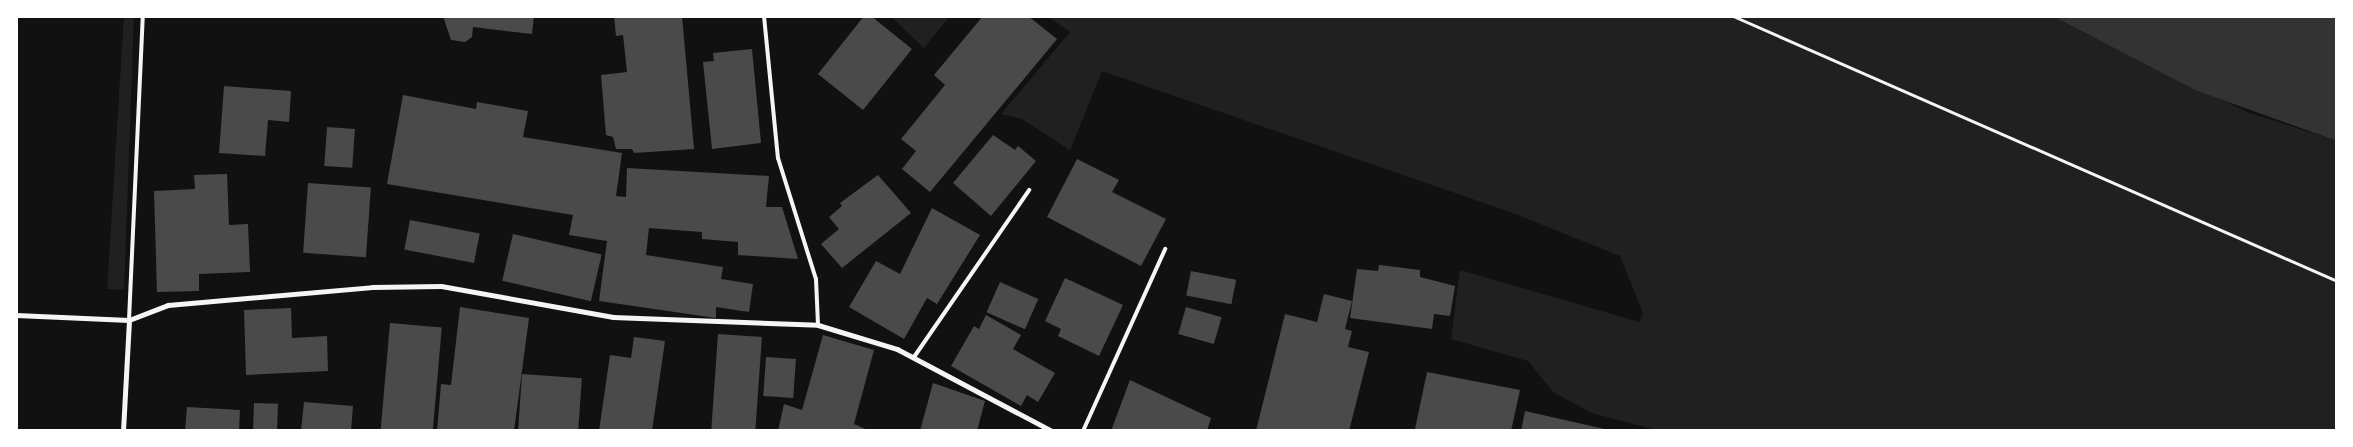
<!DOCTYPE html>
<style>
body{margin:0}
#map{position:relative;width:2353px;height:447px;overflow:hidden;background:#111;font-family:"Fira Sans",sans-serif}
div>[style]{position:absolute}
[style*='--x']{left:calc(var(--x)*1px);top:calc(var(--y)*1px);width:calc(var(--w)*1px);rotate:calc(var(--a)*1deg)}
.green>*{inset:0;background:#202020}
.water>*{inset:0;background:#333}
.building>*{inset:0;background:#4a4a4a;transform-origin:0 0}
.path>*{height:3px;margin:-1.5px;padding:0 1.5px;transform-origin:1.5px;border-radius:1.5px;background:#f5f5f5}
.service>*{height:4px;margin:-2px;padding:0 2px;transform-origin:2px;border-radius:2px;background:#f5f5f5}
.minor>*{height:5px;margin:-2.5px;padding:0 2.5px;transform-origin:2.5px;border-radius:2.5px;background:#f5f5f5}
span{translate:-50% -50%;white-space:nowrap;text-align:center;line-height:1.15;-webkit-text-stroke:5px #fff;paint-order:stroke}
.frame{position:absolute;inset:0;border:18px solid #fff;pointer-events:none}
</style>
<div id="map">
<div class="green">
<i style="clip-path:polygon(124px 16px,134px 16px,124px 290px,107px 289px)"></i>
<i style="clip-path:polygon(890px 16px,950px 16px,924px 48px)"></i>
<i style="clip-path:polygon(1047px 16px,2053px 16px,2247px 112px,2337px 141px,2337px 431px,1660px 431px,1592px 413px,1553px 392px,1528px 361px,1451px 339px,1460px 270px,1639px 322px,1643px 313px,1620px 256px,1513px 213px,1102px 71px,1070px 150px,1022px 119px,1001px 114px,1070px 32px)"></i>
</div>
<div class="water">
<i style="clip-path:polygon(2053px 16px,2337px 16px,2337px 141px,2195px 90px)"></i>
</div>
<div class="building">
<i style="clip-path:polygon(443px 16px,534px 16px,532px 34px,473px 27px,472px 37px,465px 42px,451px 40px)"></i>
<i style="clip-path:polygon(614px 16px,682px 16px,694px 149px,634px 153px,632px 149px,616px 149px,613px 137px,606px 135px,601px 75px,627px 72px,623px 35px,616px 36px)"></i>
<i style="clip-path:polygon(864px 16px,871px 16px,912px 49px,863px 110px,818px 74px)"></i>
<i style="clip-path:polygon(983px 16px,1028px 16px,1057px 39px,930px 192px,902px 169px,916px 151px,901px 139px,945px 85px,934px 75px)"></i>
<i style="clip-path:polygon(752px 49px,761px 143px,712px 149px,703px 62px,714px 61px,713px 53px)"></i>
<i style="clip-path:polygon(224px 86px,291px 91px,289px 122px,268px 120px,265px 156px,219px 153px)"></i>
<i style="clip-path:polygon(403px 95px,476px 109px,477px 102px,528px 111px,523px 137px,622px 153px,616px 196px,626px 197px,627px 168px,769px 176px,766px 207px,782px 207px,798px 259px,738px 255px,738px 242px,702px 239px,702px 232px,649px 228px,646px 255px,723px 267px,721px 279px,753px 284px,749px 312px,716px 307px,716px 318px,599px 301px,607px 241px,569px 235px,573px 215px,387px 184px)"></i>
<i style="left:327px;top:127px;width:28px;height:39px;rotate:4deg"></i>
<i style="clip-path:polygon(993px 135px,1015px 150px,1018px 146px,1036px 161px,991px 216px,953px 183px)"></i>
<i style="clip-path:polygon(1077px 159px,1119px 180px,1112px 192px,1166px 219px,1141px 266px,1047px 217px)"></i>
<i style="clip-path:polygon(227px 174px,229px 225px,248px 224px,250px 272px,199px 274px,199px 291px,157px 292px,154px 191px,195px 189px,194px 175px)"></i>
<i style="clip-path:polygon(878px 175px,911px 213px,842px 268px,821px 244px,839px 229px,829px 217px,842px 206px,840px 203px)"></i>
<i style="left:308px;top:183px;width:63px;height:70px;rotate:4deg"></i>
<i style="clip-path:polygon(932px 208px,980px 235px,937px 304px,927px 298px,904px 339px,849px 307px,876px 261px,900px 274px)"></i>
<i style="left:410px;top:220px;width:71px;height:30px;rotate:11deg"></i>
<i style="left:513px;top:234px;width:91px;height:48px;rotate:13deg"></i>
<i style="clip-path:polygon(1379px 265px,1420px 270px,1420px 277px,1455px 286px,1450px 316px,1434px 314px,1432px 329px,1350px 318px,1357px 269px,1378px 271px)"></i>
<i style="left:1191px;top:271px;width:46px;height:25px;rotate:11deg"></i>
<i style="clip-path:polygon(1065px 278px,1123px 305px,1099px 356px,1058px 336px,1061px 329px,1045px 321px)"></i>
<i style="left:1000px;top:282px;width:42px;height:33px;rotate:24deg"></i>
<i style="clip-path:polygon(1324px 294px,1352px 301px,1345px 329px,1352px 331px,1348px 347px,1369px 352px,1349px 431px,1256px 431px,1285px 314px,1317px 322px)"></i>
<i style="clip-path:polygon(460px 307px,529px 318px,514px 431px,437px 431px,441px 384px,451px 385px)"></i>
<i style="left:1186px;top:307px;width:37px;height:28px;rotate:16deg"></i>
<i style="clip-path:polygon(291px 308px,292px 338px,327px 336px,328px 371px,246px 375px,244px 310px)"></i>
<i style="clip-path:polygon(986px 315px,1021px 335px,1013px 349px,1055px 373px,1038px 402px,1027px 395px,1021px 406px,951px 366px,974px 326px,979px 329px)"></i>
<i style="left:390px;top:323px;width:52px;height:108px;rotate:5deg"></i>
<i style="left:718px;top:334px;width:44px;height:97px;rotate:4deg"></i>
<i style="clip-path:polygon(823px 335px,874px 350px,854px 424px,870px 431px,778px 431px,784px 404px,802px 410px)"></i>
<i style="clip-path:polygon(634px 337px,665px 341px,652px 431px,599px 431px,610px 355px,631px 358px)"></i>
<i style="left:766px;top:357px;width:30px;height:39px;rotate:4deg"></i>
<i style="clip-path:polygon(1427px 372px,1520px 390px,1511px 431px,1415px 429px)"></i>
<i style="left:522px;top:374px;width:60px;height:57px;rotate:4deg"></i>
<i style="clip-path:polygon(1130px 380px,1211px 418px,1207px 431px,1111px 431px)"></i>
<i style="clip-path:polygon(933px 383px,985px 401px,977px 431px,920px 431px)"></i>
<i style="clip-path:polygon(304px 402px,353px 406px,351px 431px,301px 431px)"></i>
<i style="left:254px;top:403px;width:24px;height:28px;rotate:2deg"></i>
<i style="clip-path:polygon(187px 407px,240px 410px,239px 431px,185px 431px)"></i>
<i style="clip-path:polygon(1525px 411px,1609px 430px,1609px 431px,1521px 431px)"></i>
</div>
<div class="path">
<i style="--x:1733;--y:16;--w:660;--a:23.69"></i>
</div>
<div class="service">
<i style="--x:764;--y:16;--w:143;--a:84.4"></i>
<i style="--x:778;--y:158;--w:127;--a:72.6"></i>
<i style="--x:816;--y:279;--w:46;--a:87.5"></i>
<i style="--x:129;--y:320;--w:304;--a:-87.4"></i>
<i style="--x:914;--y:357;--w:203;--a:-55.4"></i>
<i style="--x:1083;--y:431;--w:200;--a:-65.7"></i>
</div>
<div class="minor">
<i style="--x:16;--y:315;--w:113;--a:2.5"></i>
<i style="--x:129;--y:320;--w:111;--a:93.1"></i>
<i style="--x:129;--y:320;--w:42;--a:-21"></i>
<i style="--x:168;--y:305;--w:205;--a:-5"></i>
<i style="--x:372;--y:287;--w:69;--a:-0.8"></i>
<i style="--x:441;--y:286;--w:175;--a:10.2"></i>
<i style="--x:613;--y:317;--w:205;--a:2.2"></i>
<i style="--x:818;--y:325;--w:83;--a:16.9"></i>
<i style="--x:897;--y:349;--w:175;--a:27.9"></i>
</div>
<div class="frame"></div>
</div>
